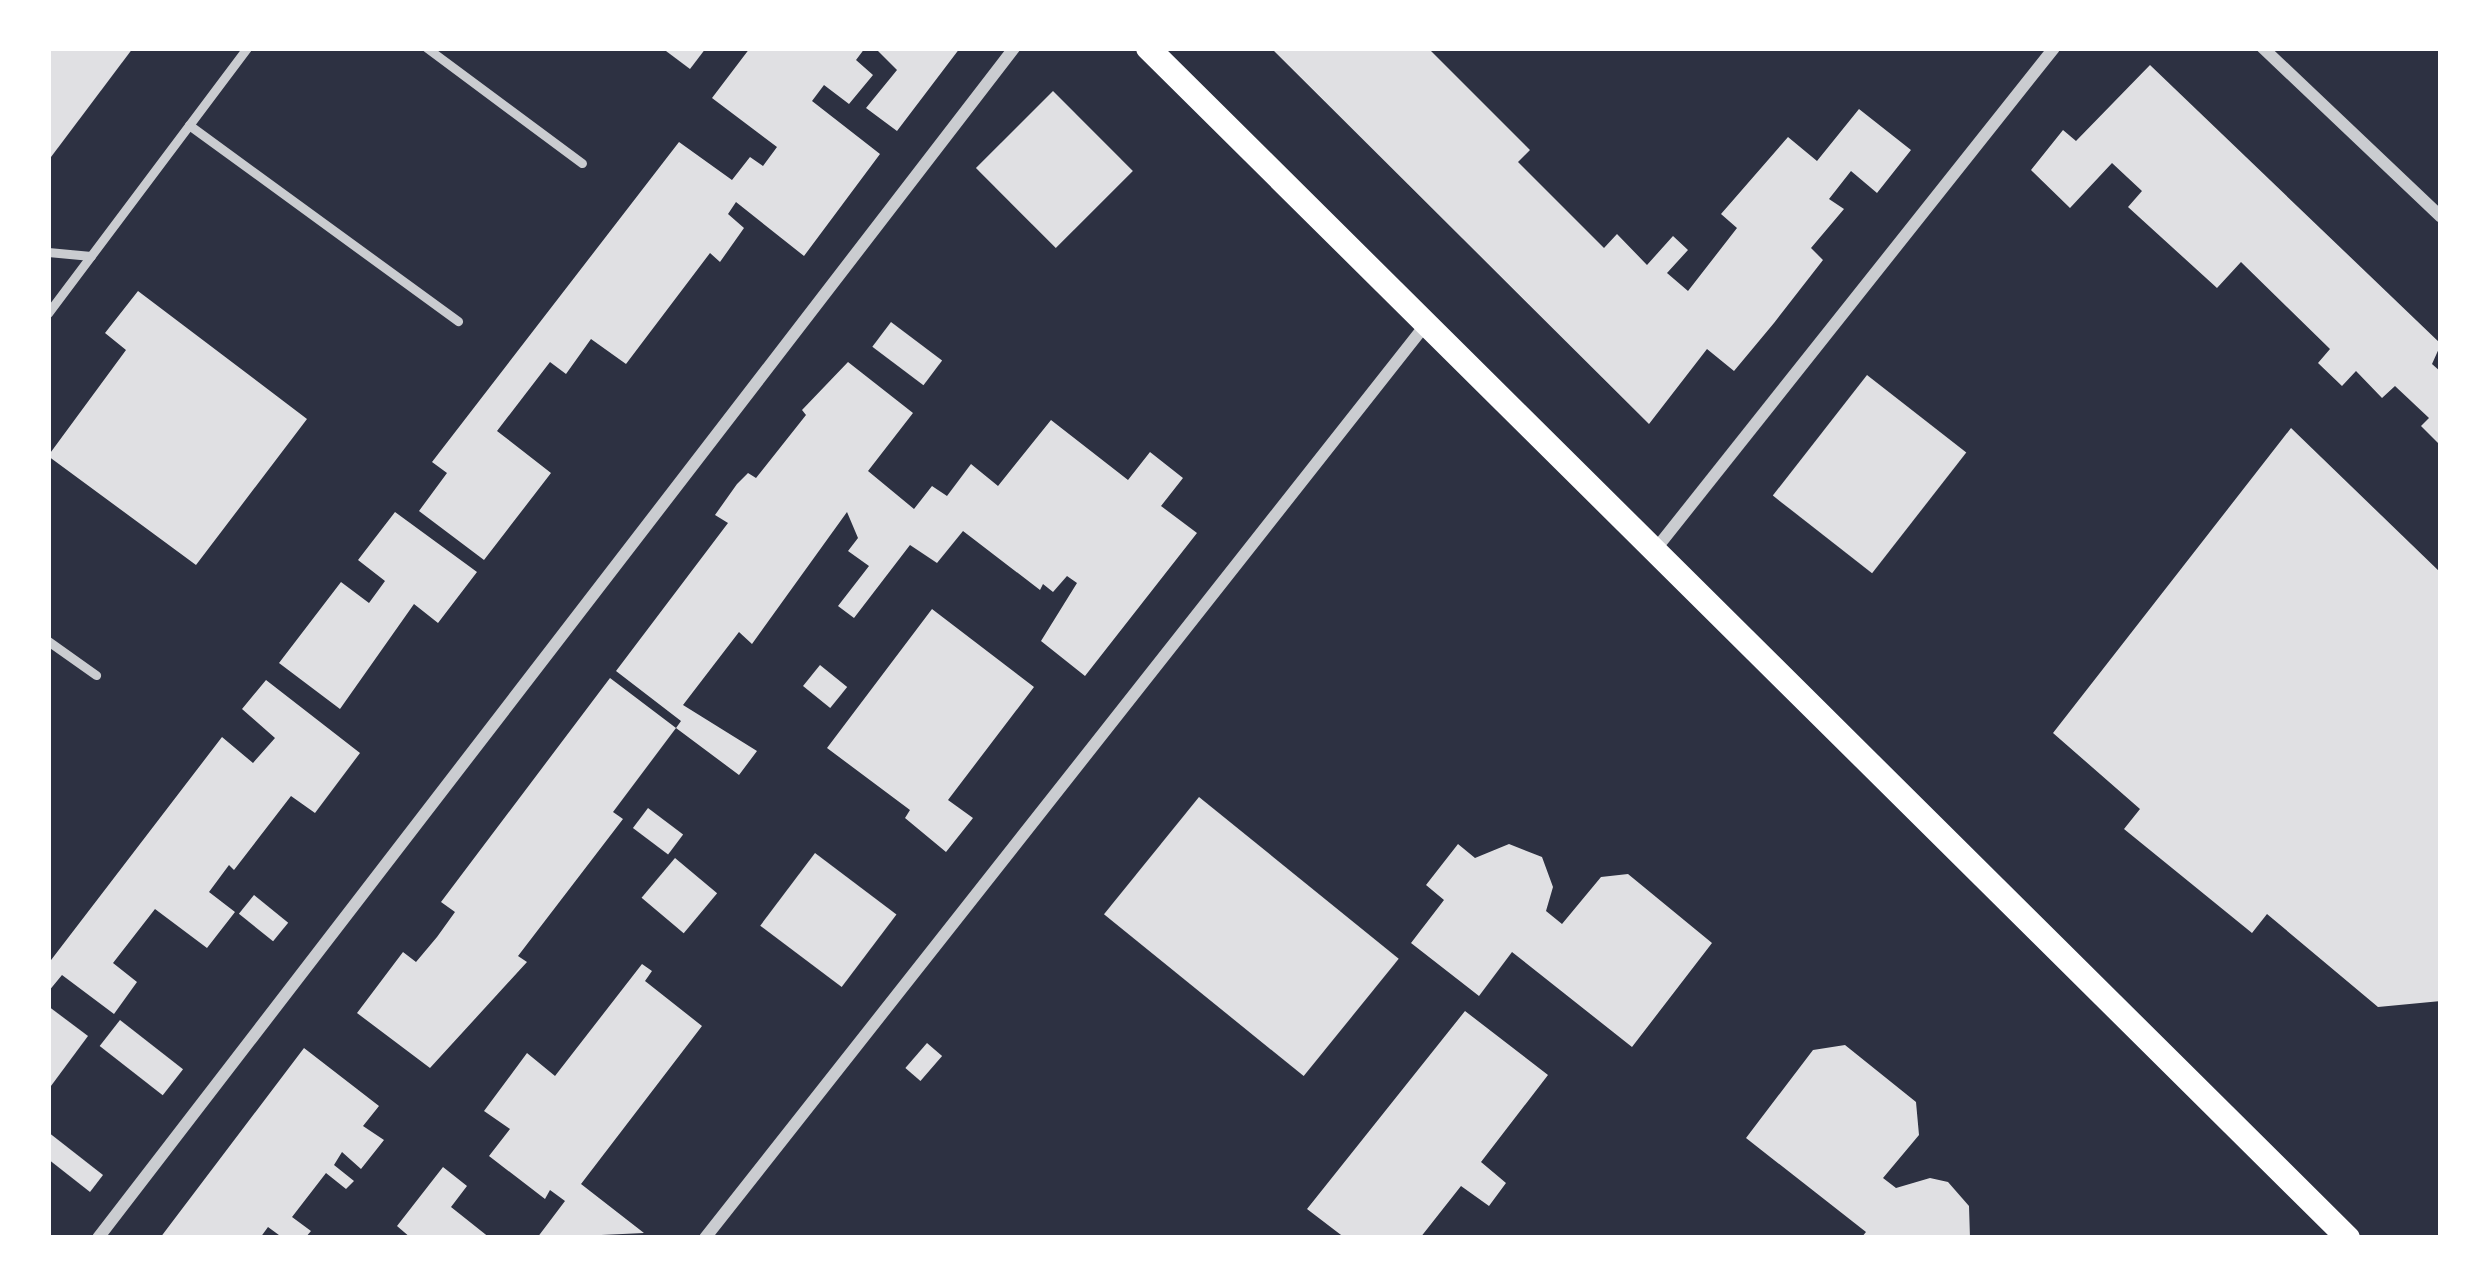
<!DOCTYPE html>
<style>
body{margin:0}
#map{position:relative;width:2489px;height:1286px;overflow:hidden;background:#2d3142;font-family:Rubik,sans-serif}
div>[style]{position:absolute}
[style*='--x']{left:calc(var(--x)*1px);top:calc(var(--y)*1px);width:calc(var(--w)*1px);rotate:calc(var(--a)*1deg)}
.building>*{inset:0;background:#e0e0e3;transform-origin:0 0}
.service>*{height:9px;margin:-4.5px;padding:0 4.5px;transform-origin:4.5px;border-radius:4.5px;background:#caccd0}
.minor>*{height:12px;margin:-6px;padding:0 6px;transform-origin:6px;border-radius:6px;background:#caccd0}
.secondary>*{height:24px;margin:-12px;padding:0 12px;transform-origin:12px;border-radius:12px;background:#fff}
span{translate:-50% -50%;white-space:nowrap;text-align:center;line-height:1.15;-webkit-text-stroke:12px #fff;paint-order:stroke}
.frame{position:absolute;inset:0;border:51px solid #fff;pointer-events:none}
</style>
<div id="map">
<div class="building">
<i style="clip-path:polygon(48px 48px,133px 48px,48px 161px)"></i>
<i style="clip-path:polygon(662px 48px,706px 48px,690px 69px)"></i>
<i style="clip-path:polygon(750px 48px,865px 48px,856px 60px,873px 75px,849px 104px,824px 85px,812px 101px,880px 154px,804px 256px,736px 202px,728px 214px,744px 228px,720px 262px,710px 253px,626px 364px,591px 339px,566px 374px,550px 362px,497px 431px,551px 473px,484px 560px,419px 511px,447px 473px,432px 462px,679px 142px,732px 180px,750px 157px,763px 166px,777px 147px,712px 98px)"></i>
<i style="clip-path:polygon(875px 48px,960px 48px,897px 131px,866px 108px,897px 70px)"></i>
<i style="clip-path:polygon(1271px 48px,1428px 48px,1530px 150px,1518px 162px,1604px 248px,1617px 234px,1647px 265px,1673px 236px,1688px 250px,1667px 273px,1688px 291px,1737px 228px,1721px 214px,1788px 137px,1817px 161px,1859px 109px,1911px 150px,1877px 193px,1851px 171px,1829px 199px,1844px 209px,1811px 248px,1823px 260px,1774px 323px,1734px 371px,1707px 349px,1649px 424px)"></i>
<i style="clip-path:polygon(2150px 65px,2441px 344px,2432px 364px,2441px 372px,2441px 446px,2421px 426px,2429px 418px,2395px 386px,2382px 398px,2356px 371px,2342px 386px,2318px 363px,2330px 349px,2241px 262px,2217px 288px,2128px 207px,2142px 191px,2112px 163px,2070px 208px,2031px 170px,2063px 130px,2076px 141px)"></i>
<i style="left:1053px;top:91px;width:113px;height:109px;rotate:45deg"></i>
<i style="clip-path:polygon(138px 291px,307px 419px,196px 565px,48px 456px,126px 350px,105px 333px)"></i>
<i style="left:891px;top:322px;width:64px;height:31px;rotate:37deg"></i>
<i style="clip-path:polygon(848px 362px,913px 413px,868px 471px,914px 509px,932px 486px,947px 496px,971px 464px,998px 486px,1051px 420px,1128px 480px,1150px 452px,1183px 478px,1161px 506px,1197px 533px,1085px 676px,1041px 641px,1077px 583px,1067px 576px,1053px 592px,1043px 584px,1040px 590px,963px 531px,937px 563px,910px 545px,854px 618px,838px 606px,869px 566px,848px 551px,858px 538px,847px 512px,752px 644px,739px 632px,683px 705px,757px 751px,739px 775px,676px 728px,613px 812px,623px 819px,518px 956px,527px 962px,430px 1068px,357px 1013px,403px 952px,416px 962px,437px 937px,455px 912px,441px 902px,610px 678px,676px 728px,681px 721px,616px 671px,728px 523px,715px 515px,737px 484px,748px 473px,756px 478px,806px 415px,802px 410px)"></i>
<i style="left:1867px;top:375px;width:126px;height:153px;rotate:38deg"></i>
<i style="clip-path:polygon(2291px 428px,2441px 573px,2441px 1001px,2378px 1007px,2267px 914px,2252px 933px,2124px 829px,2140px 809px,2053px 733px)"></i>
<i style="clip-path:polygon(395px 512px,477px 572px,438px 623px,414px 604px,340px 709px,279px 663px,341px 582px,369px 603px,385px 581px,358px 560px)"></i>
<i style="clip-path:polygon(932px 609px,1034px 687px,948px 800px,973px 818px,946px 852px,905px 818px,910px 810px,827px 748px)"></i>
<i style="left:820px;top:665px;width:35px;height:27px;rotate:39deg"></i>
<i style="clip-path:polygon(266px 680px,360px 753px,315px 813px,291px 796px,234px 870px,229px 865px,209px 892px,235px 912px,207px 948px,155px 909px,113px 963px,137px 982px,114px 1014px,62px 975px,48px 992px,48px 964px,222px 737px,253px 763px,275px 738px,242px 709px)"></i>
<i style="left:1199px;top:797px;width:257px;height:151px;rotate:39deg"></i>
<i style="left:648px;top:808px;width:44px;height:25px;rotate:37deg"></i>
<i style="clip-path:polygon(1458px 844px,1475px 858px,1509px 844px,1542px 857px,1553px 887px,1546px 911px,1562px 924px,1601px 877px,1628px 874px,1712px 943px,1632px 1047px,1512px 952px,1479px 996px,1411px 943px,1444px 900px,1426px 885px)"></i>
<i style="left:815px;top:853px;width:102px;height:91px;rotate:37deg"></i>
<i style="left:675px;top:858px;width:55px;height:52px;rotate:40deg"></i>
<i style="left:254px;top:895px;width:44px;height:24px;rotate:39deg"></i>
<i style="clip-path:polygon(642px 964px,652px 971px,645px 981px,702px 1026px,581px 1184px,644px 1233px,537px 1238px,565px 1201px,550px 1190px,545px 1199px,489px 1156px,510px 1129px,484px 1111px,527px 1053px,555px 1076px)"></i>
<i style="clip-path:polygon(48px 1006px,88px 1036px,48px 1090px)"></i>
<i style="clip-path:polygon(1465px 1011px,1548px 1075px,1481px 1162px,1506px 1183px,1489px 1206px,1461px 1186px,1420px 1238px,1345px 1238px,1307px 1209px)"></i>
<i style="left:120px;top:1020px;width:80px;height:33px;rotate:38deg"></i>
<i style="left:927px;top:1043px;width:20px;height:33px;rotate:41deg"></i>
<i style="clip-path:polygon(1845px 1045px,1916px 1102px,1919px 1135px,1883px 1178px,1896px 1188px,1930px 1178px,1948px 1182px,1969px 1206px,1970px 1238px,1861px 1238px,1866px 1232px,1746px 1138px,1813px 1050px)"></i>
<i style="clip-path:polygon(304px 1048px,379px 1106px,363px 1126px,384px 1140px,361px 1169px,342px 1152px,334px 1165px,354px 1181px,346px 1189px,326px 1173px,292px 1217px,311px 1231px,305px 1238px,283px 1238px,268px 1227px,260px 1238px,160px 1238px)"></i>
<i style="clip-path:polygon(48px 1132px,103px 1175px,90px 1192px,48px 1159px)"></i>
<i style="clip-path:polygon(443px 1167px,467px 1186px,451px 1207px,490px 1238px,411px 1238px,397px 1226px)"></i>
</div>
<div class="service">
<i style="--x:427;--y:48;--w:193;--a:36.6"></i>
<i style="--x:189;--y:125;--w:333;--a:36.1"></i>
<i style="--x:48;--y:252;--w:43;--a:5.3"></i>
<i style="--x:48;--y:313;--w:331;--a:-53.1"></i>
<i style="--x:48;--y:641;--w:59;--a:35.3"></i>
</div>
<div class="minor">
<i style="--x:2263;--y:48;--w:245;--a:43.5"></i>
<i style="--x:1655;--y:550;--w:641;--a:-51.52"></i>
<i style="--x:98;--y:1238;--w:1502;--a:-52.41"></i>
<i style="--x:705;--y:1238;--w:1164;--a:-51.73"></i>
</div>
<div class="secondary">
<i style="--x:1148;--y:48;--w:1690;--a:44.76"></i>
</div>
<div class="frame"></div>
</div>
